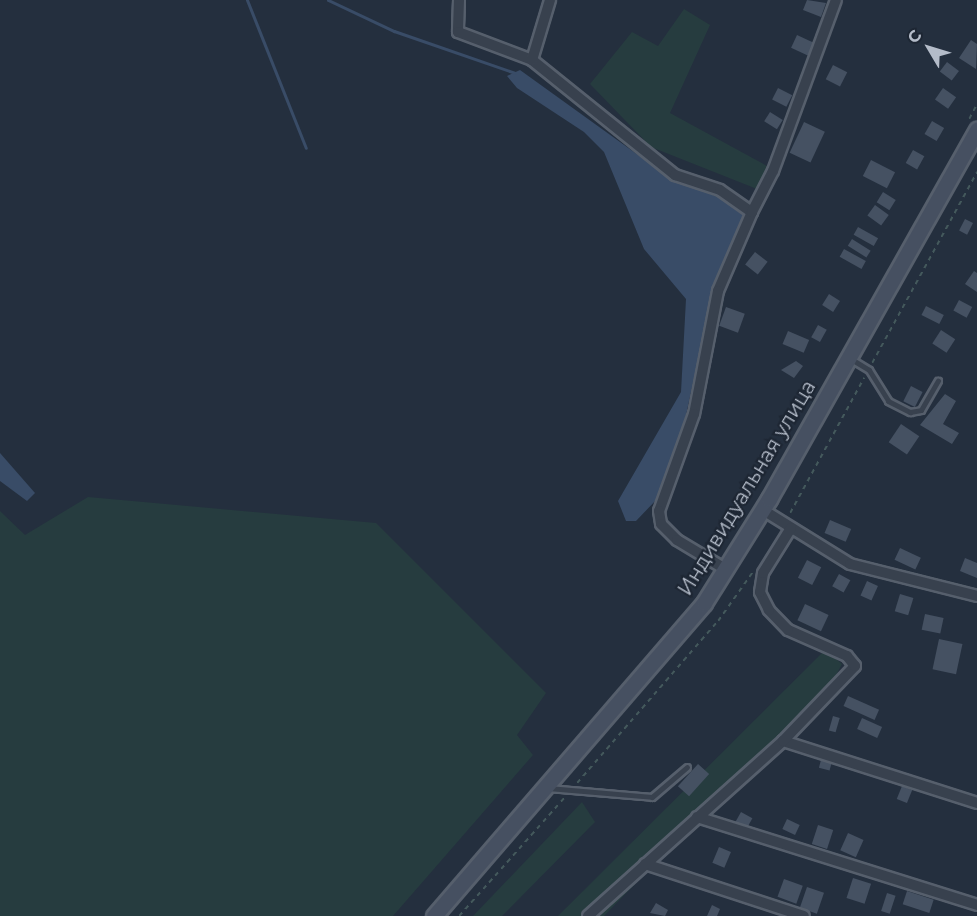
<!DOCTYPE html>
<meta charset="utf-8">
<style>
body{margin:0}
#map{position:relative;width:977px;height:916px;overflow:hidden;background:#242f3e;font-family:Montserrat,sans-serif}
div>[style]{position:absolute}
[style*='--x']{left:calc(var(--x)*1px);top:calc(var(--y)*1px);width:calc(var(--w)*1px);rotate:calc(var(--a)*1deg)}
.green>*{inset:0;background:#263c3f}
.water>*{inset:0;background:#394c67}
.stream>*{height:3px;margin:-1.5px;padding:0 1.5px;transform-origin:1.5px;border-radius:1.5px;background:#394c67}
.building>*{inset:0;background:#455162;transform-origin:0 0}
.path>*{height:1.5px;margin-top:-0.75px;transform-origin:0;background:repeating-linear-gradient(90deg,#44595c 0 4.5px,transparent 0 9px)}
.roads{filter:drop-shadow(2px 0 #565f6c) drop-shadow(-2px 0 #565f6c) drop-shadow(0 2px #565f6c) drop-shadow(0 -2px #565f6c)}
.lane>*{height:5px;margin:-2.5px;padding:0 2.5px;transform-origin:2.5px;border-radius:2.5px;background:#38414e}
.street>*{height:10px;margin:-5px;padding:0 5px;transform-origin:5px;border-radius:5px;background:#38414e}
.secondary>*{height:15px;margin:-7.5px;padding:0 7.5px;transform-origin:7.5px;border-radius:7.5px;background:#465061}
span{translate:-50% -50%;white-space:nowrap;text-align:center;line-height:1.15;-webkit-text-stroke:4.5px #1d2633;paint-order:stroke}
.street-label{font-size:20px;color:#b4bcc9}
.north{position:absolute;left:899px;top:18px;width:60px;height:60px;-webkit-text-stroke:4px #1d2633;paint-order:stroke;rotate:308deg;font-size:16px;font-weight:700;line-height:24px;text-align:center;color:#b4bcc9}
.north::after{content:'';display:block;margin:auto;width:21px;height:27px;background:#b4bcc9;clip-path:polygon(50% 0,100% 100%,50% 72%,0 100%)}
</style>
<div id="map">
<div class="green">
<i style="clip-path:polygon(684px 9px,710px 25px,670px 113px,767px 166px,757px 189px,651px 147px,590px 84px,632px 32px,658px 46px)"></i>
<i style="clip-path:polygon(88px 497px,376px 523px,546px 693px,517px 735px,533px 755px,393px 916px,0 916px,0 511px,25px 535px)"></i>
<i style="clip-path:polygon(825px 650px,842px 664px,834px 679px,604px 916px,558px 916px)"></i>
<i style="clip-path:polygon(582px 802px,595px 822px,502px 916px,473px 916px)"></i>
</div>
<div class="water">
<i style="clip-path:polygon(520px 70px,670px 178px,718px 197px,743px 215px,714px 284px,679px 448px,658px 498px,636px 521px,626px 521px,618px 501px,681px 392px,686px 299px,644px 249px,604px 152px,584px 132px,517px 88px,507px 76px)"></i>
<i style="clip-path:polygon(0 453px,35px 493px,27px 501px,0 481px)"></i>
</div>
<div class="stream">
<i style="--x:247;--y:0;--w:159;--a:68.3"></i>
<i style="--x:328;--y:0;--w:73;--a:25.2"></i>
<i style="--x:394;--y:31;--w:128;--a:19.1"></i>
</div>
<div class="building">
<i style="clip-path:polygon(807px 0,826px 3px,821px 17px,803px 10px)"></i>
<i style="left:797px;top:35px;width:19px;height:14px;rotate:25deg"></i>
<i style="clip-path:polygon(971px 40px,977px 44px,976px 69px,959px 58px)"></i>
<i style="left:947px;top:62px;width:15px;height:12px;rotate:37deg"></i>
<i style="left:833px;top:65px;width:16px;height:16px;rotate:27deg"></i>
<i style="left:778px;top:88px;width:16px;height:13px;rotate:27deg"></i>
<i style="left:943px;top:88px;width:16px;height:14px;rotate:35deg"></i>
<i style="left:770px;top:112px;width:15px;height:11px;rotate:32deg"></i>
<i style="left:932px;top:121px;width:14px;height:15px;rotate:30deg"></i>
<i style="left:804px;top:122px;width:23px;height:34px;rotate:25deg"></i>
<i style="left:913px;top:150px;width:13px;height:15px;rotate:29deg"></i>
<i style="left:871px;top:160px;width:27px;height:18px;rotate:27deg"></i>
<i style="left:883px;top:192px;width:15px;height:12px;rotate:32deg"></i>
<i style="left:875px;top:205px;width:17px;height:13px;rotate:36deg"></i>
<i style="left:965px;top:219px;width:9px;height:13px;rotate:27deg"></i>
<i style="left:858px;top:227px;width:23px;height:9px;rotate:29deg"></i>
<i style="left:852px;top:239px;width:22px;height:8px;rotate:32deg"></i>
<i style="left:844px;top:249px;width:25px;height:9px;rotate:29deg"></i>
<i style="left:755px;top:252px;width:16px;height:16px;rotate:38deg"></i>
<i style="clip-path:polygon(974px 271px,977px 273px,977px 292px,965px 284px)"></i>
<i style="left:829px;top:294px;width:13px;height:13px;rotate:32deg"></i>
<i style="left:959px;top:300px;width:15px;height:12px;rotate:28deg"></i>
<i style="left:926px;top:306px;width:20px;height:10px;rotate:27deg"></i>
<i style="left:726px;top:307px;width:20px;height:20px;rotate:20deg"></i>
<i style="left:818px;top:325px;width:10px;height:14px;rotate:29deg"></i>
<i style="left:941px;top:330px;width:17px;height:16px;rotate:33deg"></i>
<i style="left:788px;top:331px;width:23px;height:14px;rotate:23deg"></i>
<i style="clip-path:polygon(796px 361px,803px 366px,794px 378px,781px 370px)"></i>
<i style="left:911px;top:386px;width:13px;height:17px;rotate:27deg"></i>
<i style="clip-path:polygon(945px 394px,956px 401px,943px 424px,959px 433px,952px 444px,920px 425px)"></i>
<i style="left:901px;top:424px;width:22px;height:22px;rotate:34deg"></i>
<i style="left:830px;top:520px;width:23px;height:14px;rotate:23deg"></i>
<i style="left:900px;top:548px;width:23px;height:13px;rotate:25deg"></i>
<i style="clip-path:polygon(965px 558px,977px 563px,977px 578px,960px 571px)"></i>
<i style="left:807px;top:560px;width:16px;height:20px;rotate:27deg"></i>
<i style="left:839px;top:574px;width:13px;height:14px;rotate:29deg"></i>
<i style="left:867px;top:581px;width:12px;height:16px;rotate:24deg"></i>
<i style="left:900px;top:594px;width:14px;height:18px;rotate:17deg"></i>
<i style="left:805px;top:604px;width:26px;height:18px;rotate:25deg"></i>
<i style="left:925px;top:614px;width:19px;height:16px;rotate:12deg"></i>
<i style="left:939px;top:639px;width:24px;height:31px;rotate:12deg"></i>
<i style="left:848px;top:696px;width:34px;height:11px;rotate:24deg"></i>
<i style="left:833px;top:716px;width:7px;height:15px;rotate:16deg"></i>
<i style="left:862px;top:718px;width:22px;height:12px;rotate:24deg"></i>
<i style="left:821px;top:760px;width:11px;height:8px;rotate:15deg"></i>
<i style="left:698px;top:764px;width:15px;height:30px;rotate:42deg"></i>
<i style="left:902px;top:786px;width:11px;height:14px;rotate:22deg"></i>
<i style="left:741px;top:812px;width:13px;height:13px;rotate:29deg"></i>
<i style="left:787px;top:819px;width:14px;height:11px;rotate:25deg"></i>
<i style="left:818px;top:825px;width:16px;height:20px;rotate:18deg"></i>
<i style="left:848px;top:833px;width:17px;height:19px;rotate:24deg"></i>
<i style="left:719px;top:847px;width:13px;height:17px;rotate:23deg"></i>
<i style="left:853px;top:878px;width:19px;height:21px;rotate:18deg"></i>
<i style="left:784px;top:879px;width:20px;height:19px;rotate:20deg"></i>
<i style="left:807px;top:887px;width:18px;height:22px;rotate:19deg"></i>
<i style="left:907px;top:891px;width:28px;height:14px;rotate:18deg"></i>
<i style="left:887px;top:893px;width:9px;height:19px;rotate:18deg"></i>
<i style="clip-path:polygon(656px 903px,668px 910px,665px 916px,650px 913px)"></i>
<i style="clip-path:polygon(712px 905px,720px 909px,717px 916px,707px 916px)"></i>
</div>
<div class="path">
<i style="--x:969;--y:119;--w:17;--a:-62"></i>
<i style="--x:872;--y:363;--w:218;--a:-61.2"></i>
<i style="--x:790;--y:513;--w:154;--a:-61.3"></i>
<i style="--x:577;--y:783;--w:215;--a:-49"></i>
<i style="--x:718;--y:621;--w:59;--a:-54.7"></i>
<i style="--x:459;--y:916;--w:158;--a:-48.3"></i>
</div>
<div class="roads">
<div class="lane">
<i style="--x:851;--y:359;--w:21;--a:31"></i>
<i style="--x:869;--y:370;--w:36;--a:58"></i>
<i style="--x:888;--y:401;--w:25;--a:27"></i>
<i style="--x:910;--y:412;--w:11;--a:-10"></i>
<i style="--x:921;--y:410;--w:34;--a:-60"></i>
<i style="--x:548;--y:788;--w:104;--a:4.9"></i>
<i style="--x:652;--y:797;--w:46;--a:-40.6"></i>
</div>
<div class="street">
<i style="--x:459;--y:0;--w:32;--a:92"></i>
<i style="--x:458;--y:32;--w:79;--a:20.7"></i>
<i style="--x:532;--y:60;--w:184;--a:38.8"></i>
<i style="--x:675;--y:175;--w:47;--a:18.4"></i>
<i style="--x:720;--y:190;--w:39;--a:35"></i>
<i style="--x:752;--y:212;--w:86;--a:113.3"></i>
<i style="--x:718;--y:291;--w:125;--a:101"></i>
<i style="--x:694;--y:414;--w:103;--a:109.8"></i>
<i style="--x:659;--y:511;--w:13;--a:81"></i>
<i style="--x:661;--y:524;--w:23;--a:45"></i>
<i style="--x:677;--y:540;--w:58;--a:31"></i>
<i style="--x:532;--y:60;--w:63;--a:-73.3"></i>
<i style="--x:752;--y:212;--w:46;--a:-62.9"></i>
<i style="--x:773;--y:171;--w:182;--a:-69.8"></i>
<i style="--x:763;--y:510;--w:102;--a:31.8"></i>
<i style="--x:850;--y:564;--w:131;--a:14.1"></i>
<i style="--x:783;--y:741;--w:204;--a:17.7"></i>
<i style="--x:697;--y:817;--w:294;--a:17.4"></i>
<i style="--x:645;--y:864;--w:167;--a:18.1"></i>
<i style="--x:588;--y:916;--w:262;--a:-41.9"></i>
<i style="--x:783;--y:741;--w:104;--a:-46.2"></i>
<i style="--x:855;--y:666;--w:13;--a:-129"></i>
<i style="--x:847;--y:656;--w:64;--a:-156.2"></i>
<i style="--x:788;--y:630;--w:28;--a:-134"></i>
<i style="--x:769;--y:610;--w:20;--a:-117"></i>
<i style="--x:760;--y:592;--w:19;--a:-81"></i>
<i style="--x:763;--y:573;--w:53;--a:-58.1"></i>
</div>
<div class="secondary">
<i style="--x:434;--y:916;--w:413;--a:-49.2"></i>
<i style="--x:704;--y:603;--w:123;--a:-58"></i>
<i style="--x:769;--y:499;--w:424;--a:-60.6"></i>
</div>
</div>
<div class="street-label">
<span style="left:747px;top:488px;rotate:-59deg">Индивидуальная улица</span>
</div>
<div class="north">С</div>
</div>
